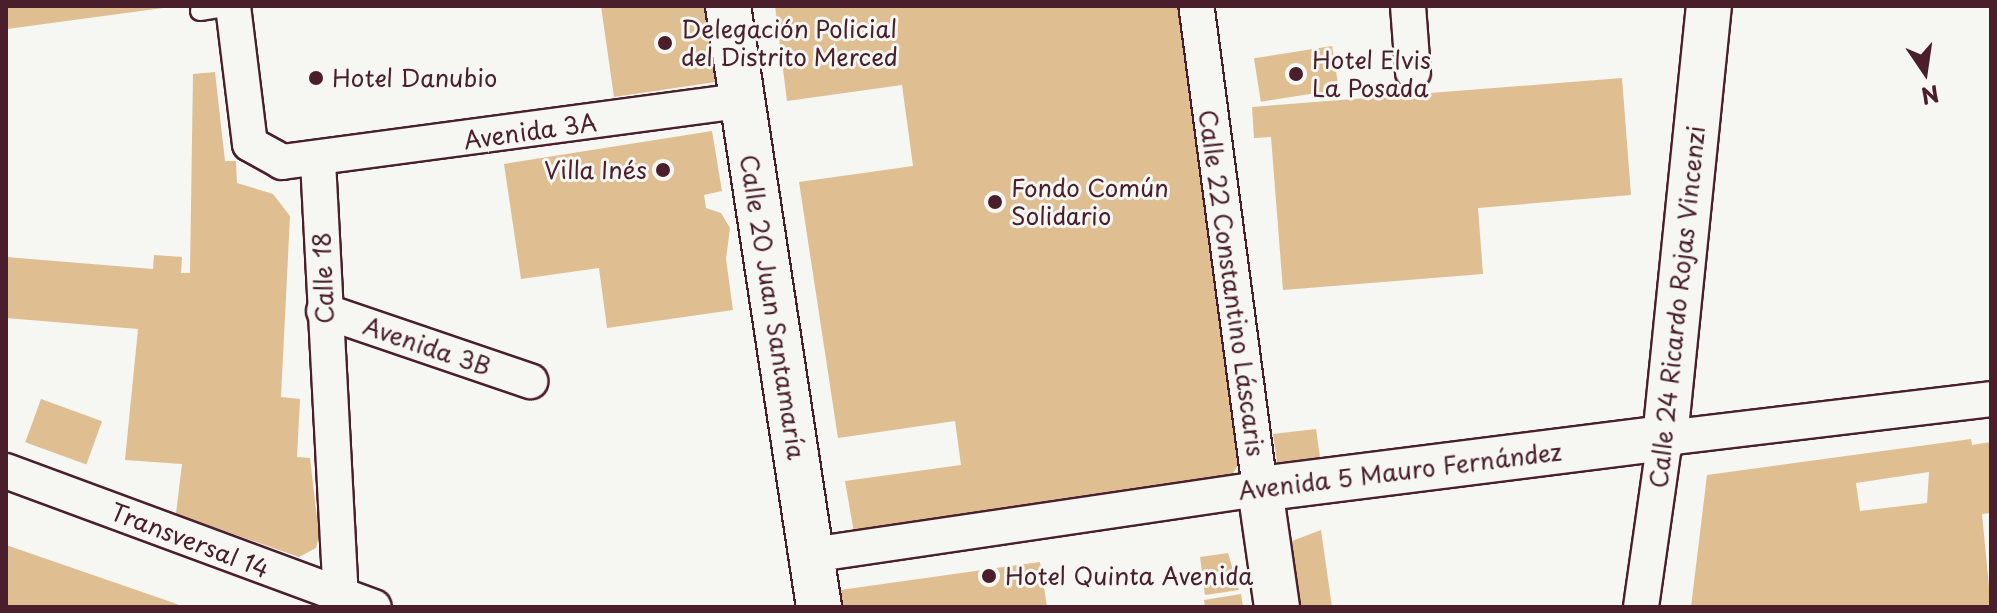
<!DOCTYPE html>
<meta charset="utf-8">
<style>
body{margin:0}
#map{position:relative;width:1997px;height:613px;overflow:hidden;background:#f6f6f2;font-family:"Playpen Sans",sans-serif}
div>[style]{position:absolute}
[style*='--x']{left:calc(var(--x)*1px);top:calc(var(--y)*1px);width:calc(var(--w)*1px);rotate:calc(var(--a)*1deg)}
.building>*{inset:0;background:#dfbe91;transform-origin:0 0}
.roads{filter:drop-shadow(2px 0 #4a1f2b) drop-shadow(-2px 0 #4a1f2b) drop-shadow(0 2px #4a1f2b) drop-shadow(0 -2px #4a1f2b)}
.lane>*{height:18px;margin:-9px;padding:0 9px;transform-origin:9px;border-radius:9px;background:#f6f6f2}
.street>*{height:34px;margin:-17px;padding:0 17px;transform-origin:17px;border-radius:17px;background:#f6f6f2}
.secondary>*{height:44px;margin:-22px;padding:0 22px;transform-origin:22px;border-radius:22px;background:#f6f6f2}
.dots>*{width:22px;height:22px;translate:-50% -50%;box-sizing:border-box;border:4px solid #f6f6f2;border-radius:50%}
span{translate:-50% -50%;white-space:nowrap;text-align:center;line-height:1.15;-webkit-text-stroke:6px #f6f6f2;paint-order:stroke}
.poi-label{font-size:24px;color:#4a1f2b}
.left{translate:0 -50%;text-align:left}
.right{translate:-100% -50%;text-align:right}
.street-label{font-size:24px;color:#4a1f2b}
.frame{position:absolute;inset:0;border:8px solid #4a1f2b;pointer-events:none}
.north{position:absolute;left:1885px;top:32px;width:80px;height:80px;-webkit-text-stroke:6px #f6f6f2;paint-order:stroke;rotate:167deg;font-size:22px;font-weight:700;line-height:32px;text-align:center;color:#4a1f2b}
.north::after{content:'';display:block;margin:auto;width:28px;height:36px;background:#4a1f2b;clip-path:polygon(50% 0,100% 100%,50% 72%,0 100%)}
</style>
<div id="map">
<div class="building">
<i style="clip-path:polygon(6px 6px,163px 6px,163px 8px,7px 29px)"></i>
<i style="clip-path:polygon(601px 6px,718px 6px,729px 80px,614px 97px)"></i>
<i style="clip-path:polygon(775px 6px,1185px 6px,1241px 460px,1230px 478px,854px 533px,845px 481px,961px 465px,955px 421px,838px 438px,799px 182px,913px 166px,902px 85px,787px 101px)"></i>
<i style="left:1332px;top:46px;width:44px;height:79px;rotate:81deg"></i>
<i style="clip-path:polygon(215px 72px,225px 161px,236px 161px,237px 183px,273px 194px,290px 216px,281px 397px,300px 399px,297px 457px,310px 458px,319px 536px,316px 548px,299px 557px,176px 514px,182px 464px,125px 460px,138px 329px,6px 318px,6px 257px,153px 269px,154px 255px,182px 257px,181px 273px,190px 273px,193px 74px)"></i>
<i style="clip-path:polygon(1622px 78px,1631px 195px,1478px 208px,1483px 274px,1283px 290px,1271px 137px,1254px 138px,1252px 107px)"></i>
<i style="clip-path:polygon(712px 131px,722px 191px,704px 195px,706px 208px,721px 213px,730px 228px,726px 259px,733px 310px,607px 328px,599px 268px,521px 279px,504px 164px)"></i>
<i style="left:41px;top:399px;width:65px;height:46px;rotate:20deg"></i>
<i style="clip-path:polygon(1316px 429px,1322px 471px,1278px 468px,1273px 434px)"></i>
<i style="clip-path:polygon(evenodd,1971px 439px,1972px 445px,1991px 442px,1991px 513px,1982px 514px,1991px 607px,1691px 607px,1707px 475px,1971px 439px,1929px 472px,1927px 503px,1860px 511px,1856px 483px,1929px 472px)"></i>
<i style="clip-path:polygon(1321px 530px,1332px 607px,1297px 607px,1292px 541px)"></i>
<i style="clip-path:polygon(6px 545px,174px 603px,184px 607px,6px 607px)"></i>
<i style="clip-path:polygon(1228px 553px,1239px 590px,1205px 595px,1200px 557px)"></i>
<i style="clip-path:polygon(1040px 562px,1047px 607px,835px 607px,833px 591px)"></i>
<i style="clip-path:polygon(1241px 594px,1243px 607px,1205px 607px,1204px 600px)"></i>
</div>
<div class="roads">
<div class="lane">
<i style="--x:200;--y:11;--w:31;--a:-9"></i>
</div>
<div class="street">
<i style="--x:233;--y:6;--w:139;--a:83"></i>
<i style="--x:250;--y:144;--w:37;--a:29"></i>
<i style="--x:282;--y:162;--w:464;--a:-7.6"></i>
<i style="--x:1408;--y:6;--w:66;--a:85.7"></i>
<i style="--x:318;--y:161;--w:447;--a:87"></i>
<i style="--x:324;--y:311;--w:218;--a:18.8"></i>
<i style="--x:6;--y:471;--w:392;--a:20.3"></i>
<i style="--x:811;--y:555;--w:454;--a:-8.4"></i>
<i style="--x:1260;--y:489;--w:487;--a:-97.5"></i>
<i style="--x:1641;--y:607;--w:171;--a:-81.9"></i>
<i style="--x:1665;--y:438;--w:328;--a:-6.8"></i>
</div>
<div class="secondary">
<i style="--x:728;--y:6;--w:608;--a:81.39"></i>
<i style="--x:1277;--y:607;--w:119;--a:-98.2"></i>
<i style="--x:1260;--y:489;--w:408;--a:-7.2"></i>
<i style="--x:1665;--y:438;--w:434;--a:-84.2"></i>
</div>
</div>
<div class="dots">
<i style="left:665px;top:43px;background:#4a1f2b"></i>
<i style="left:1296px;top:74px;background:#4a1f2b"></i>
<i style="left:316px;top:78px;background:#4a1f2b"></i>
<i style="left:663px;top:170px;background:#4a1f2b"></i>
<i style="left:995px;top:202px;background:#4a1f2b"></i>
<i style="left:989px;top:576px;background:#4a1f2b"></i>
</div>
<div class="poi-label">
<span class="left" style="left:681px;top:43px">Delegación Policial<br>del Distrito Merced</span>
<span class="left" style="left:1312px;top:74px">Hotel Elvis<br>La Posada</span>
<span class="left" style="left:332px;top:78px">Hotel Danubio</span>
<span class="right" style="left:647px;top:170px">Villa Inés</span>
<span class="left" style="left:1011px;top:202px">Fondo Común<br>Solidario</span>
<span class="left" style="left:1005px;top:576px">Hotel Quinta Avenida</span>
</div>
<div class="street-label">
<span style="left:530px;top:131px;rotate:-8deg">Avenida 3A</span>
<span style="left:323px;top:278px;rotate:-92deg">Calle 18</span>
<span style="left:1232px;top:283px;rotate:82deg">Calle 22 Constantino Láscaris</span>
<span style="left:773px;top:307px;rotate:81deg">Calle 20 Juan Santamaría</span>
<span style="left:1677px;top:307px;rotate:-84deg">Calle 24 Ricardo Rojas Vincenzi</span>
<span style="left:427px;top:346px;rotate:19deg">Avenida 3B</span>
<span style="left:1400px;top:471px;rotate:-7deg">Avenida 5 Mauro Fernández</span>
<span style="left:190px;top:540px;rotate:21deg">Transversal 14</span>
</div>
<div class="frame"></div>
<div class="north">N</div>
</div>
